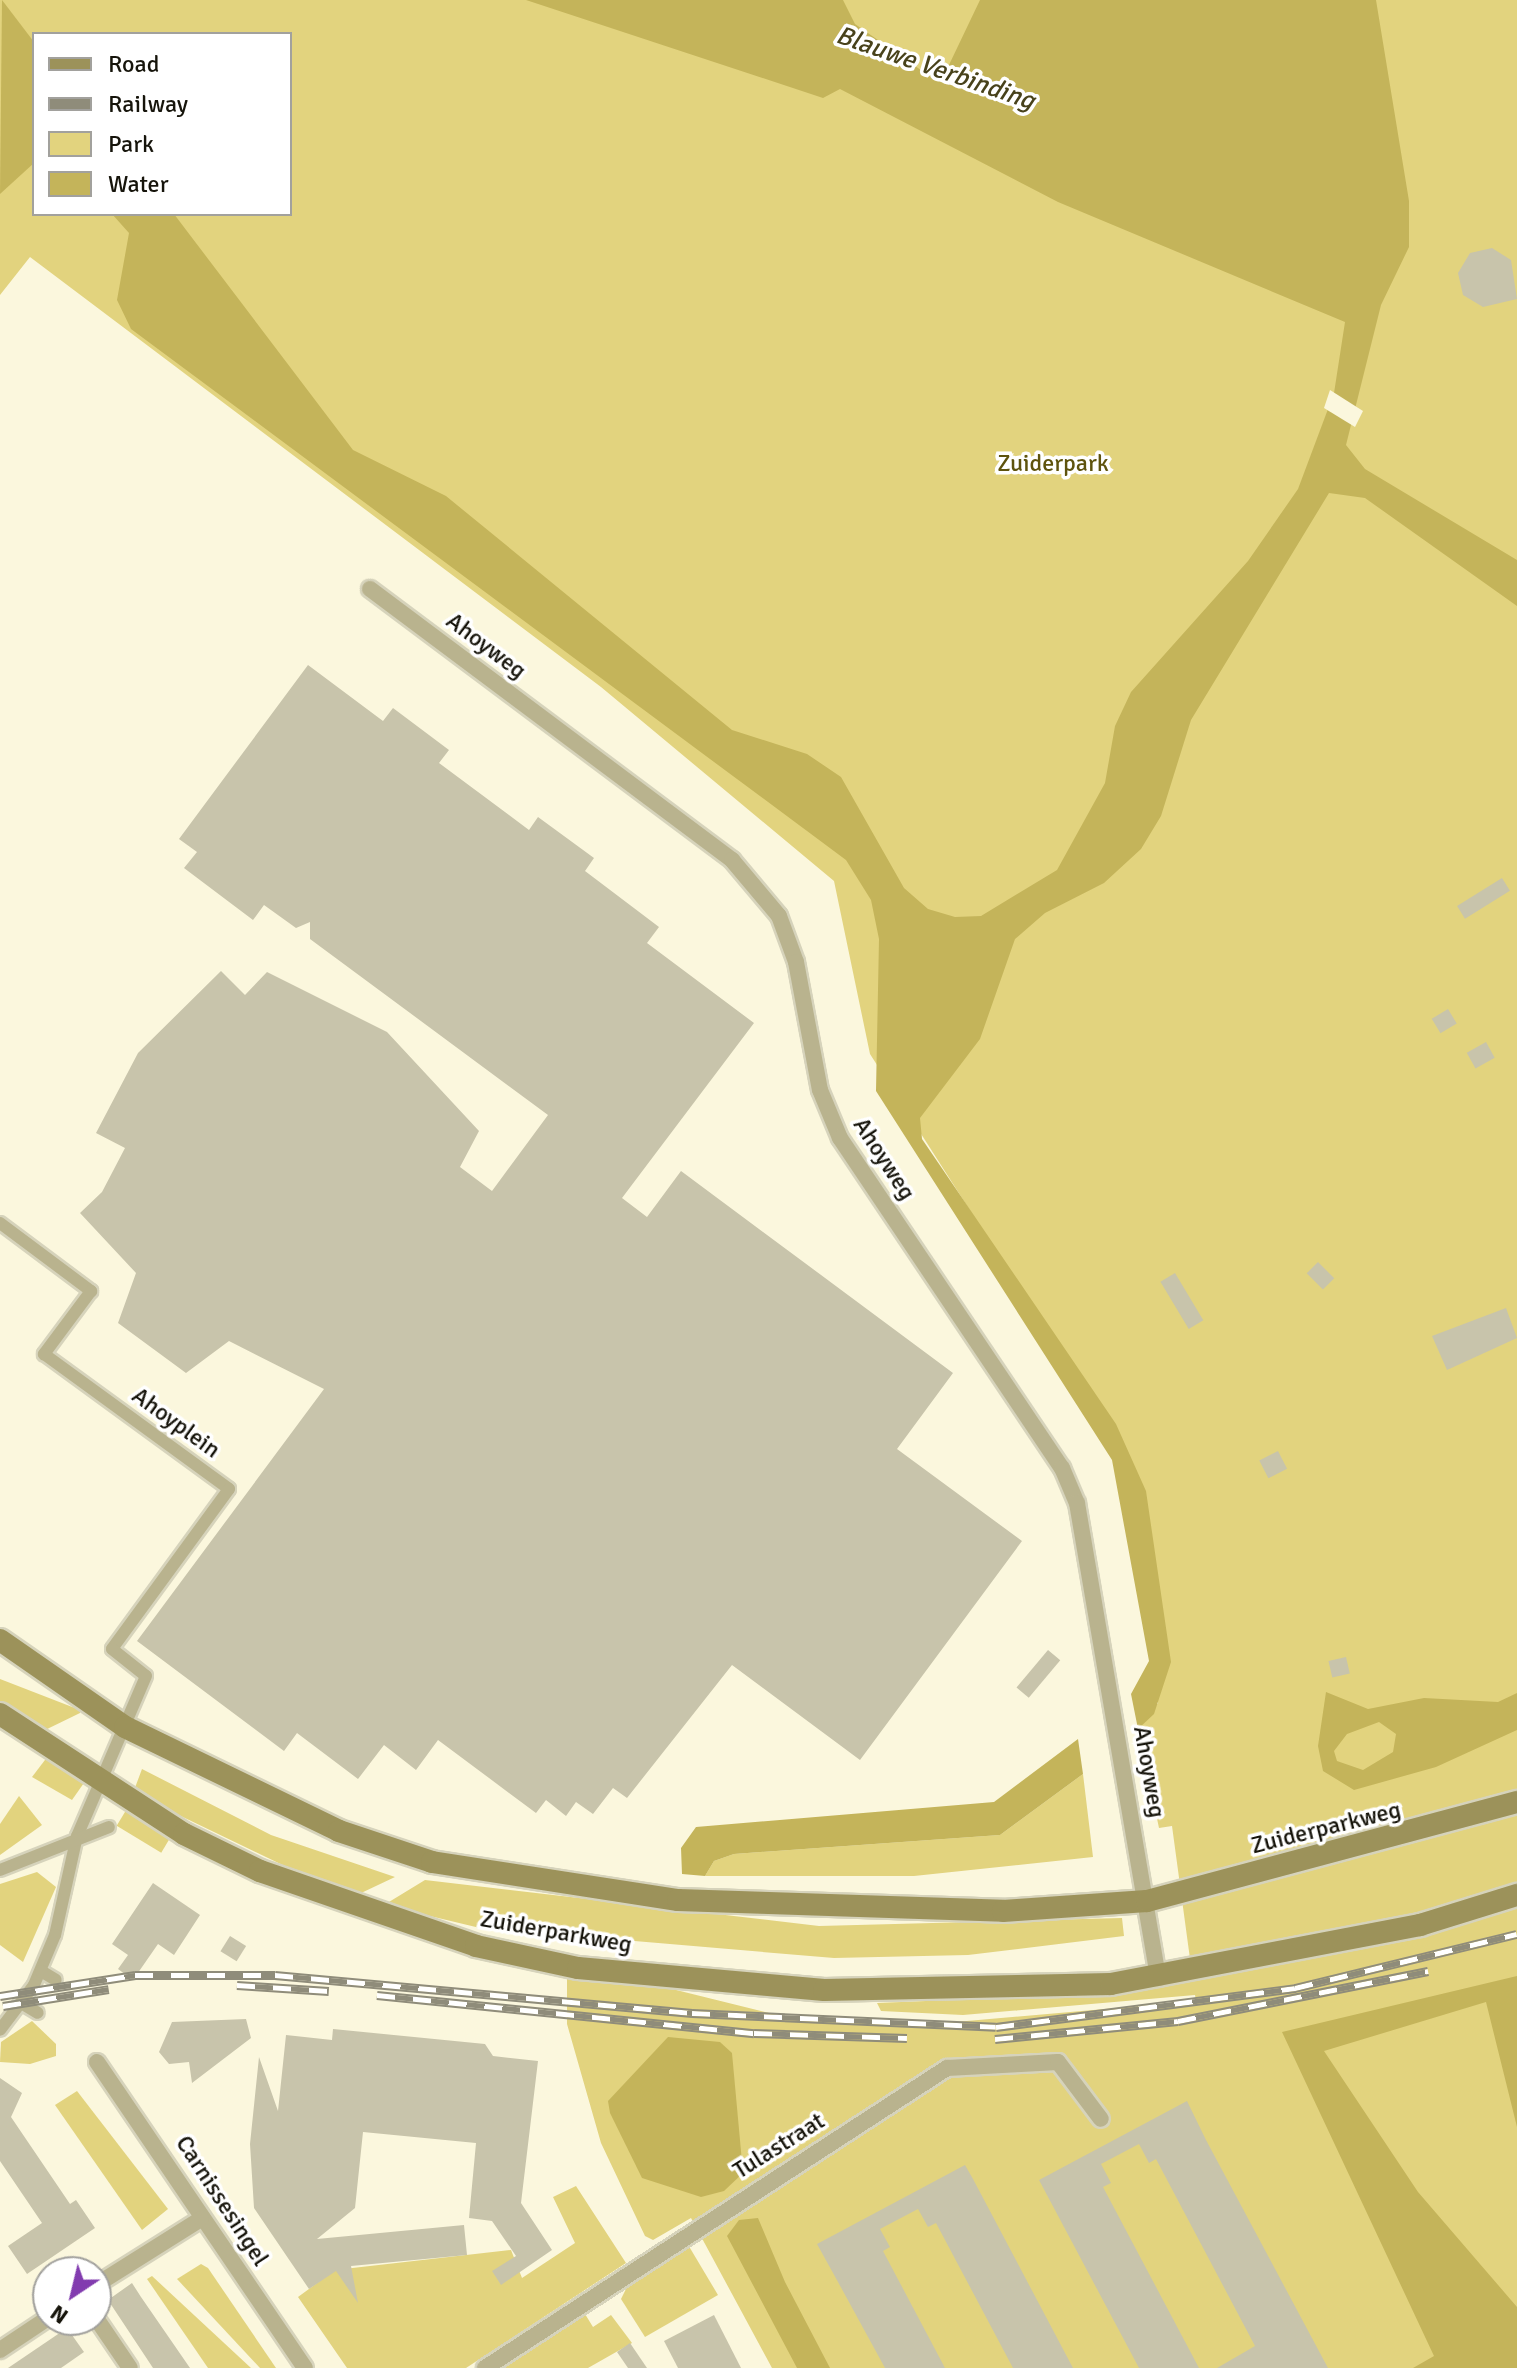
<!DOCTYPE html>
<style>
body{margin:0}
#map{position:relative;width:1517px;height:2368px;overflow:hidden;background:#fbf7dd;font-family:Signika,sans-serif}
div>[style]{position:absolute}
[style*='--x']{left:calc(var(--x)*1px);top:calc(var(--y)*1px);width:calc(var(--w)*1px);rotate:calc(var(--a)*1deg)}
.green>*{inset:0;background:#e2d37e;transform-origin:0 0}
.water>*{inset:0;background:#c4b45a}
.pier>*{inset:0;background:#fbf7dd}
.building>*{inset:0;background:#c8c4ab;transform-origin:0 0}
.roads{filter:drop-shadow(2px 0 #d6d3bb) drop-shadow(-2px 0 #d6d3bb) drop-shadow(0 2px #d6d3bb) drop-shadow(0 -2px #d6d3bb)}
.pedestrian>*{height:12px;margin:-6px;padding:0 6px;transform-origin:6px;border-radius:6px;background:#b9b38e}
.minor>*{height:16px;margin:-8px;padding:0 8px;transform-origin:8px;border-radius:8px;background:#b9b38e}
.secondary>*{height:22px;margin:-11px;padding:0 11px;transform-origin:11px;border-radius:11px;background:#9c925a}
.rail>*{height:9px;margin-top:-4.5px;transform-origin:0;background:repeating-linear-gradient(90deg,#fff 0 18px,#8f8c7a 0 36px);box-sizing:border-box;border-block:2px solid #8f8c7a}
span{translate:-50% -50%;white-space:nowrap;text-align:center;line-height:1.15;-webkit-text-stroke:7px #fff;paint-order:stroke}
.park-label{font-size:24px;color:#5e530d}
.street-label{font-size:24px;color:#16140b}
.water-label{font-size:26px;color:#48421b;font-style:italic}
.legend{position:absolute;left:32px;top:32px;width:260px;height:184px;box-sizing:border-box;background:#fff;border:2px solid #a2a19d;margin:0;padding:10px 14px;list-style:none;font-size:24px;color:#16140b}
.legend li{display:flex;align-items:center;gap:16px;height:40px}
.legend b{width:40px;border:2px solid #a2a19d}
.north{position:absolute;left:32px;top:2256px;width:80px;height:80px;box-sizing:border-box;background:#fff;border:2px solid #a2a19d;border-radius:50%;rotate:215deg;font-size:22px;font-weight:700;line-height:32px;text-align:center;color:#16140b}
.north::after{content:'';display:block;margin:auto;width:28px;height:36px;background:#823caf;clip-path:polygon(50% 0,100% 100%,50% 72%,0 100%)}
</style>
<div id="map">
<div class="green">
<i style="clip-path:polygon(evenodd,0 0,1517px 0,1517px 2368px,772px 2368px,691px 2218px,653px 2240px,645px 2236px,601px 2143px,567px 2024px,567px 1963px,789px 2018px,944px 2023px,1196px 2001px,1195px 1995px,963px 2015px,881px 2011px,877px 2003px,1076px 1995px,1193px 1981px,1172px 1826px,1159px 1828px,1138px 1729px,1158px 1703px,1122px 1476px,1001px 1259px,870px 1054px,834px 881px,601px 687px,30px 257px,0 295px,0 0,34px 34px,290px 34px,290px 214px,34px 214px,34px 34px)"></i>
<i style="clip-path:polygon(0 1679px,80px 1710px,80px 1713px,41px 1732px,0 1702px)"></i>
<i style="clip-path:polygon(48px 1756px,86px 1780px,72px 1800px,32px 1777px)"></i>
<i style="clip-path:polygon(142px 1769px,271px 1835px,395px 1877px,359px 1894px,293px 1870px,133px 1793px)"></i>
<i style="clip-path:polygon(1083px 1774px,1093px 1857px,914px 1876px,705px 1876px,714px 1861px,734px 1854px,1000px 1835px)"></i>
<i style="clip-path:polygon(19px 1796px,42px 1825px,0 1855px,0 1824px)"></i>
<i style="left:128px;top:1807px;width:52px;height:22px;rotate:31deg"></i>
<i style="clip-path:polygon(37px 1872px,56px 1887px,23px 1962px,0 1945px,0 1884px)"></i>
<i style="clip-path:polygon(425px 1880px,819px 1926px,1122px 1918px,1124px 1936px,968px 1955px,834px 1958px,480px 1928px,384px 1905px)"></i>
<i style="clip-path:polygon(32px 2021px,56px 2044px,56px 2056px,30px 2064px,0 2062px,1px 2042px)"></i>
<i style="clip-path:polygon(77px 2091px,168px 2209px,142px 2230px,55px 2105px)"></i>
<i style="clip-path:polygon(576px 2186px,626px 2263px,466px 2368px,347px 2368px,298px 2297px,335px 2270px,511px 2250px,522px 2278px,575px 2243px,553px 2197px)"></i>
<i style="clip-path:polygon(687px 2243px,718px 2295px,645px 2337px,621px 2299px,628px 2285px)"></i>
<i style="clip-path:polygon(201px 2264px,208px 2268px,276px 2368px,260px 2368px,177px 2279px)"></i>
<i style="clip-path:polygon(152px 2276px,251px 2368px,208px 2368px,147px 2279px)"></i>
<i style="clip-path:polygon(585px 2314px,593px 2327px,611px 2315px,632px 2343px,588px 2368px,504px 2368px)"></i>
</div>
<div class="water">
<i style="clip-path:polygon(2px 0,34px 42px,34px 163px,0 194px)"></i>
<i style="clip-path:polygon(526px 0,843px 0,855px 24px,928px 75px,948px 67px,980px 0,1376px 0,1409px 201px,1409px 247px,1381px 305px,1346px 445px,1365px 469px,1517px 560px,1517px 606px,1365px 498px,1329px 493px,1191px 720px,1161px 816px,1141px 849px,1104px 883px,1045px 913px,1015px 939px,980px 1039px,920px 1118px,922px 1139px,1116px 1424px,1146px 1491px,1171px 1662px,1154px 1714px,1138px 1729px,1131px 1694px,1149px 1661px,1112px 1460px,876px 1091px,879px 939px,871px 900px,846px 860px,131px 329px,117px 300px,129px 233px,112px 214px,174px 214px,353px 450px,446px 496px,732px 730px,807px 754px,841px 777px,904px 888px,928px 909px,955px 917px,981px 916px,1057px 870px,1105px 783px,1115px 726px,1131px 692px,1248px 561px,1298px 489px,1334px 393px,1345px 322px,1058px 202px,840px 89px,823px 98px)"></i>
<i style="clip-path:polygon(evenodd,1326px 1692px,1368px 1709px,1424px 1698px,1498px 1702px,1517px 1693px,1517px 1730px,1436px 1767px,1354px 1790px,1323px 1771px,1318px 1746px,1326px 1692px,1379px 1722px,1396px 1734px,1393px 1752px,1363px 1770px,1337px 1761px,1334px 1751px,1347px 1734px,1379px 1722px)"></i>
<i style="clip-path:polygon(1078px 1739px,1083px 1774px,1000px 1835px,734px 1854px,714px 1861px,705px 1876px,682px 1874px,681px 1848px,696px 1827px,994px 1802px)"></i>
<i style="clip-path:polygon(1517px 1976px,1517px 2127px,1486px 2002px,1324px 2051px,1418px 2192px,1517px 2307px,1517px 2368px,1413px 2368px,1434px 2356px,1282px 2032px)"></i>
<i style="clip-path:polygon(668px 2037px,720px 2042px,732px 2053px,743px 2173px,724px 2191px,701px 2197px,642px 2178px,610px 2113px,608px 2101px)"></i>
<i style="clip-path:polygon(758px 2218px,785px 2282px,830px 2368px,797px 2368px,727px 2236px,739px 2220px)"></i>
</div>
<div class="pier">
<i style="clip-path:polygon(1330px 390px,1363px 411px,1355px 427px,1324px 408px)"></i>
</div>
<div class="building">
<i style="clip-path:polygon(1492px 248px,1511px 260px,1517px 299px,1483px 307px,1463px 295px,1458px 273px,1470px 253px)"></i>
<i style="clip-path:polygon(308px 665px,383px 721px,393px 708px,449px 750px,439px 763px,529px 830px,538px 817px,594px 858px,585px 871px,659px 927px,647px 943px,754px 1023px,622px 1198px,647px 1217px,681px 1171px,953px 1373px,897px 1449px,1022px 1541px,860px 1760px,732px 1665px,627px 1798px,613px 1788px,593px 1814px,576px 1802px,566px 1816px,546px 1800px,536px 1813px,438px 1740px,416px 1770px,384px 1745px,358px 1779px,297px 1733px,284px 1751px,137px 1641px,324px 1389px,229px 1341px,186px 1373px,118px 1323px,136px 1273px,80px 1213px,102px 1192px,125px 1148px,96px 1133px,138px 1053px,221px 971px,245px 995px,267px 972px,387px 1032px,479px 1131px,460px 1167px,492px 1191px,548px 1115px,310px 939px,310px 922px,296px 928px,264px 905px,253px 920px,184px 868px,197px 852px,179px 839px)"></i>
<i style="left:1502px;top:878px;width:15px;height:53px;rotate:58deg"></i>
<i style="left:1448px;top:1009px;width:17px;height:19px;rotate:59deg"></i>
<i style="left:1486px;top:1042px;width:18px;height:22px;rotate:61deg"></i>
<i style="left:1318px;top:1262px;width:23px;height:16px;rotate:45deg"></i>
<i style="left:1175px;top:1273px;width:55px;height:17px;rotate:59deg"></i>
<i style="clip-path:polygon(1506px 1308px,1517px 1338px,1447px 1370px,1432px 1336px)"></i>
<i style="left:1278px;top:1451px;width:20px;height:21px;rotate:63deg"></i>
<i style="left:1048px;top:1650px;width:16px;height:49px;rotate:40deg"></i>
<i style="left:1346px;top:1657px;width:17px;height:18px;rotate:77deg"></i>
<i style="clip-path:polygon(153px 1883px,200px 1915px,174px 1955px,158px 1944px,133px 1980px,118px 1969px,128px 1955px,112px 1944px)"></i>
<i style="left:230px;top:1936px;width:19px;height:18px;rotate:32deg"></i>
<i style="clip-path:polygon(246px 2019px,251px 2038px,192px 2083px,189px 2062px,169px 2064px,159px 2052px,172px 2022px)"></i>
<i style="clip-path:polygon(333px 2029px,485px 2044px,493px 2056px,538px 2061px,521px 2203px,552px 2250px,501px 2285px,492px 2271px,516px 2256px,492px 2221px,469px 2218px,476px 2143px,363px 2132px,355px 2208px,317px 2239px,464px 2225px,467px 2255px,351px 2266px,358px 2303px,336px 2271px,309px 2289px,254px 2208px,250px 2144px,259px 2057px,278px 2111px,286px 2035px,332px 2040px)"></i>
<i style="clip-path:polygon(0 2078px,22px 2093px,11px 2117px,70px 2204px,76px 2200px,95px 2228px,27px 2274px,8px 2246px,42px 2223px,0 2161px)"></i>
<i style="clip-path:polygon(1187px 2101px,1206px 2140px,1328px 2368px,1217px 2368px,1255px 2346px,1156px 2159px,1149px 2163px,1139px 2144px,1101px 2164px,1111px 2183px,1103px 2187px,1199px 2368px,1139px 2368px,1039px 2180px)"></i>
<i style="clip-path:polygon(965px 2165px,973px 2179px,1073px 2368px,1013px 2368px,936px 2223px,928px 2227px,918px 2209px,880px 2229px,890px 2247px,883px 2251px,945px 2368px,885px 2368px,838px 2282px,817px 2244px)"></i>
<i style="clip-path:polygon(132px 2283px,141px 2297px,190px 2368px,153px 2368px,108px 2300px)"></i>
<i style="clip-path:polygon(714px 2315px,741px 2368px,678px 2368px,664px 2341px)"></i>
<i style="clip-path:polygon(67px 2328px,84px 2352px,61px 2368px,8px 2368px)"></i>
<i style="clip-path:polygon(630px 2343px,647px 2368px,628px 2368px,617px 2352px)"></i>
</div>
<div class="roads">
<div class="pedestrian">
<i style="--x:0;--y:1223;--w:114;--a:36.8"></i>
<i style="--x:91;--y:1291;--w:79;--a:126.7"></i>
<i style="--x:44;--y:1354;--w:229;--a:36.1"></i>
<i style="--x:229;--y:1489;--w:198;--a:126.2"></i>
<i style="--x:112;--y:1649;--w:43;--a:38.5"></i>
<i style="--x:146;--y:1676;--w:174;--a:113.3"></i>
<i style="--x:77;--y:1836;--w:101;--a:102.5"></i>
<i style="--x:55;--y:1935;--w:54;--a:112.8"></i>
<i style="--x:34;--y:1985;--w:56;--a:127.1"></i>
<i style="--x:0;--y:1870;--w:117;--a:-21.5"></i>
<i style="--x:41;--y:1971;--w:17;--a:31"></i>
<i style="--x:23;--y:2004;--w:17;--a:31"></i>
</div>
<div class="minor">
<i style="--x:370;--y:589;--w:452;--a:36.8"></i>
<i style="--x:732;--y:860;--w:73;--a:50"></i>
<i style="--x:779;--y:916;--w:49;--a:69.7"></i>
<i style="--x:796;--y:962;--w:130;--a:79.4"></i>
<i style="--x:820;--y:1090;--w:52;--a:67.4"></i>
<i style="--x:840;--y:1138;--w:398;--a:56.1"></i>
<i style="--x:1062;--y:1468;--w:38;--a:67"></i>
<i style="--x:1077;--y:1503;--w:482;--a:80.3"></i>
<i style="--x:97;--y:2062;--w:370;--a:55.8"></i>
<i style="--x:96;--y:2285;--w:124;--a:-32.2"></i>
<i style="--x:96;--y:2318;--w:60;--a:55.8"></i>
<i style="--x:0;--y:2350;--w:58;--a:-33.7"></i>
<i style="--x:485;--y:2368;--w:551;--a:-33"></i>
<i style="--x:947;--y:2068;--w:111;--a:-3.1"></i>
<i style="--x:1058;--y:2062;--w:71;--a:53"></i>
</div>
<div class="secondary">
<i style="--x:0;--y:1640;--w:152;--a:34.8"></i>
<i style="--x:125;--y:1727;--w:238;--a:25.9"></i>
<i style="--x:339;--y:1831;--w:98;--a:18.4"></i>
<i style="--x:432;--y:1862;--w:249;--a:8.8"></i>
<i style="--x:678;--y:1900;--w:325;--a:1.9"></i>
<i style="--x:1003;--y:1911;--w:144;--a:-4"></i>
<i style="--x:1147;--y:1901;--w:383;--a:-15"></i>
<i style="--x:0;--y:1714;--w:220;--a:33.1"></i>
<i style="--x:184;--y:1834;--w:85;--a:26"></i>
<i style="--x:260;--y:1871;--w:229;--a:19.1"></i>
<i style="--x:476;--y:1946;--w:104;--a:12.2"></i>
<i style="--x:578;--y:1968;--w:247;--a:5.1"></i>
<i style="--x:824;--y:1990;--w:287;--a:-1.2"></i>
<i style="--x:1111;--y:1984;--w:315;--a:-10.8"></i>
<i style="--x:1420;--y:1925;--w:102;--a:-17.2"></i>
</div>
</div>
<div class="rail">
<i style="--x:237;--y:1985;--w:92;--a:3.7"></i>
<i style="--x:377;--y:1995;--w:379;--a:5.8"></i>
<i style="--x:754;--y:2033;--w:153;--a:1.9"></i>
<i style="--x:0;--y:1996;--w:137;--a:-8.8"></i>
<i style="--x:135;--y:1975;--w:140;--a:0"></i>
<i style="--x:275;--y:1975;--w:419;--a:5.2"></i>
<i style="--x:692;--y:2013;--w:304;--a:2.6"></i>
<i style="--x:996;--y:2027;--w:302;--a:-7.4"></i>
<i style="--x:1295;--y:1988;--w:228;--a:-13.7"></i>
<i style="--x:3;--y:2006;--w:107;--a:-9.1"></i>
<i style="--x:995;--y:2039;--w:184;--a:-5.6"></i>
<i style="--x:1178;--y:2021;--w:255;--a:-11.3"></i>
</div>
<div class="park-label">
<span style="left:1053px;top:464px">Zuiderpark</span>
</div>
<div class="street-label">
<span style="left:486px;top:646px;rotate:37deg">Ahoyweg</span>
<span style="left:884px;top:1159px;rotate:57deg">Ahoyweg</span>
<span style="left:176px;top:1423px;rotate:36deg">Ahoyplein</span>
<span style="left:1149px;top:1772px;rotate:80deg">Ahoyweg</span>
<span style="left:1326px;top:1828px;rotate:-14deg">Zuiderparkweg</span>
<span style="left:556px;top:1932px;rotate:10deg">Zuiderparkweg</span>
<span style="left:779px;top:2146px;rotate:-32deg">Tulastraat</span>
<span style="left:222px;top:2201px;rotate:57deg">Carnissesingel</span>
</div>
<div class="water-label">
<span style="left:935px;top:69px;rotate:19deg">Blauwe Verbinding</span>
</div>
<ul class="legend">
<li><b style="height:10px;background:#9c925a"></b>Road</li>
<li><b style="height:10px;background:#8f8c7a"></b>Railway</li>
<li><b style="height:22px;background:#e2d37e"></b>Park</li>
<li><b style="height:22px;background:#c4b45a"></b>Water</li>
</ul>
<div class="north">N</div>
</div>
